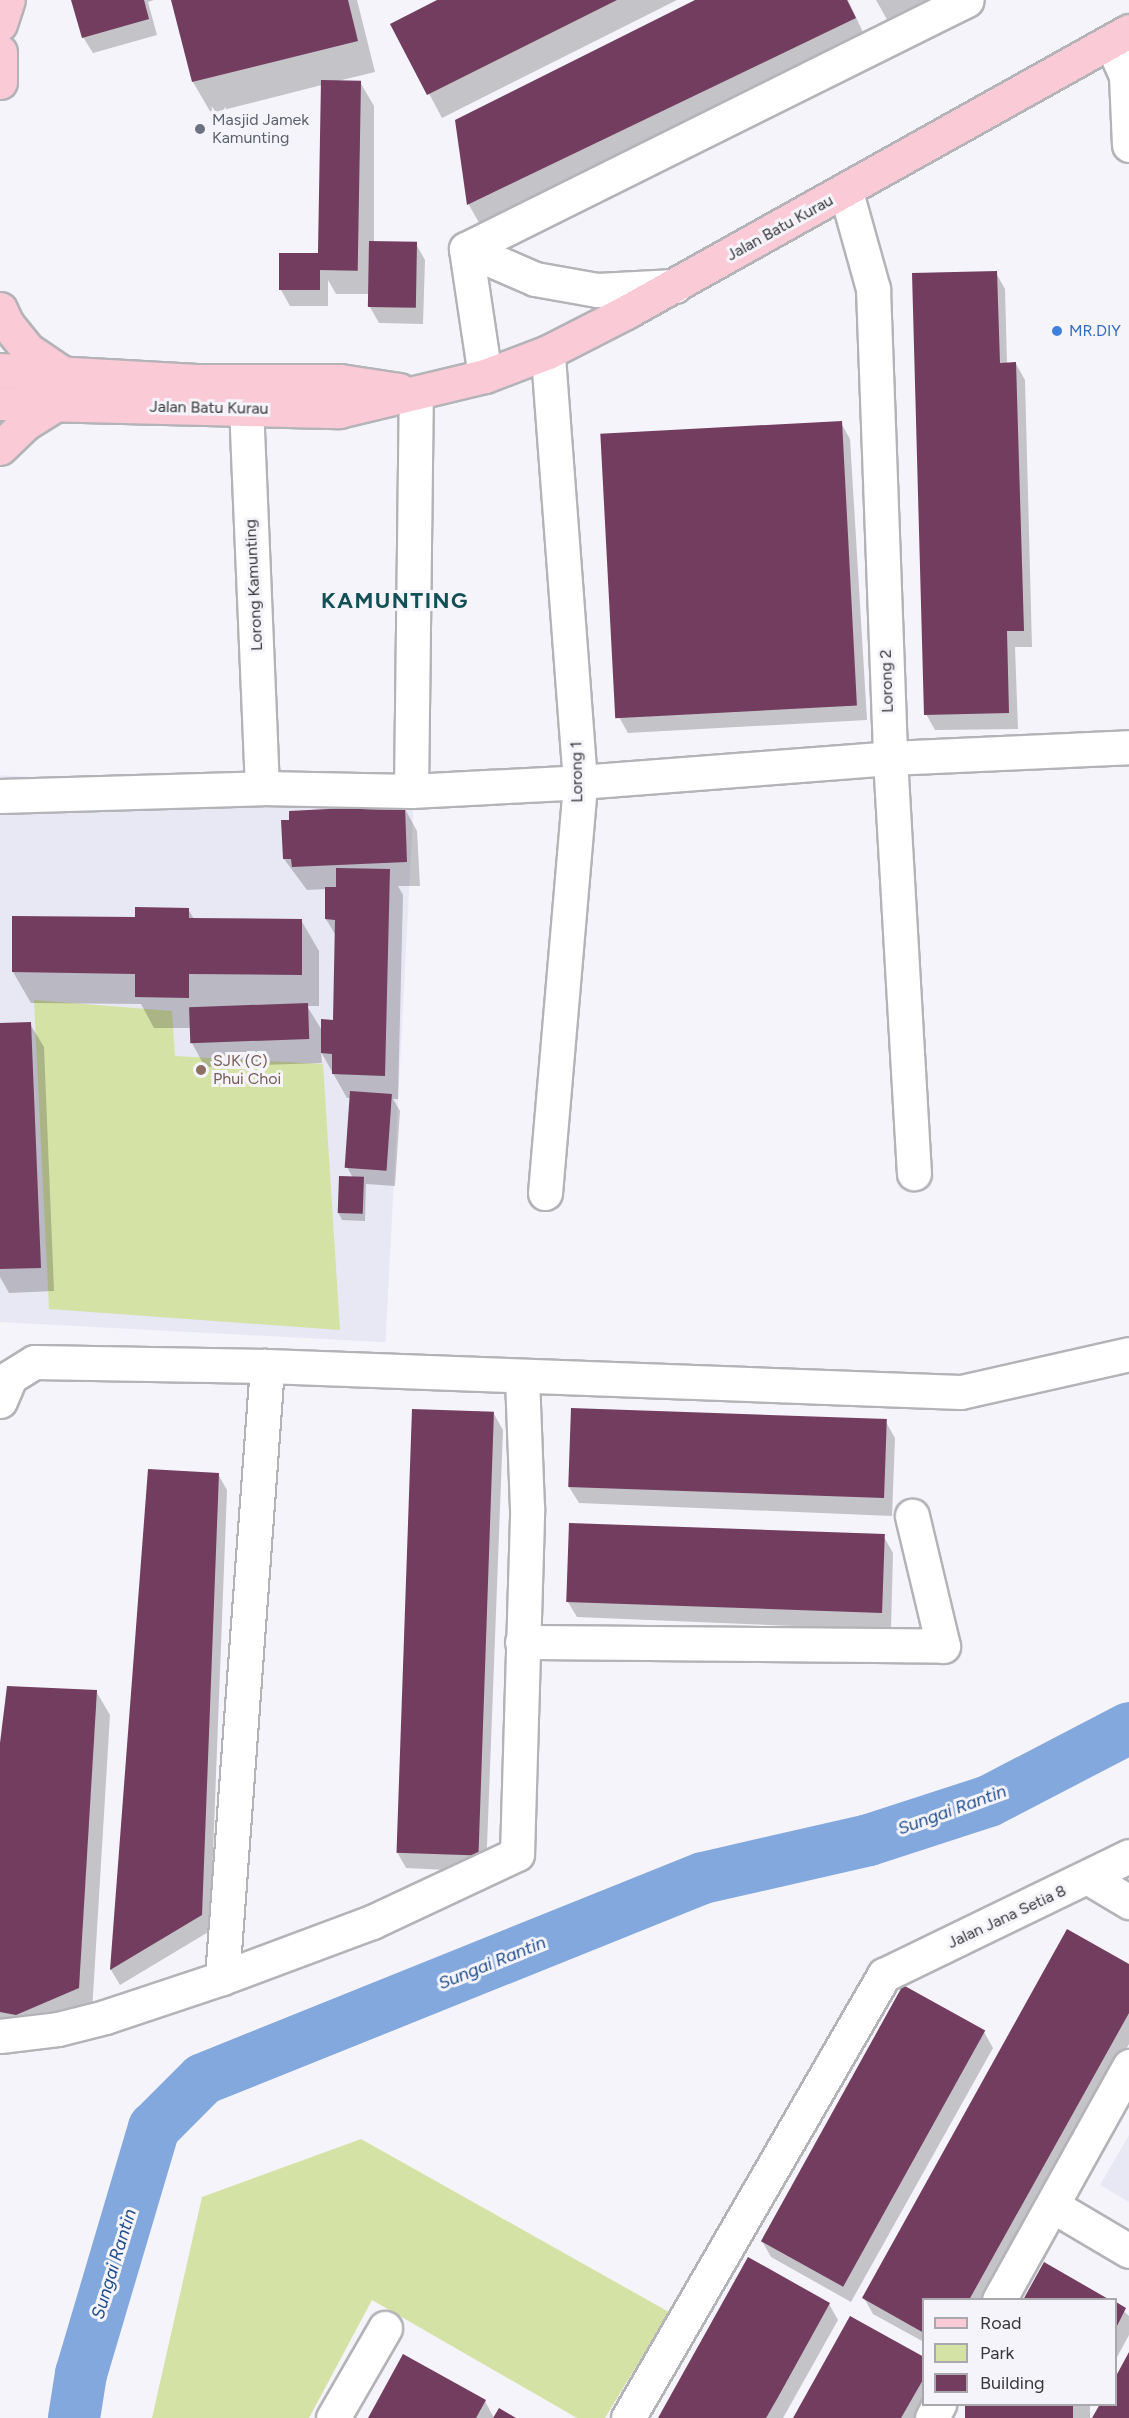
<!DOCTYPE html>
<style>
body{margin:0}
#map{position:relative;width:1129px;height:2418px;overflow:hidden;background:#f5f4fa;font-family:Figtree,sans-serif}
div>[style]{position:absolute}
[style*='--x']{left:calc(var(--x)*1px);top:calc(var(--y)*1px);width:calc(var(--w)*1px);rotate:calc(var(--a)*1deg)}
.built>*{inset:0;background:#e8e7f4;transform-origin:0 0}
.green>*{inset:0;background:#d5e2a5}
.shadow>*{inset:0;background:#0003;transform-origin:0 0}
.river>*{height:52px;margin:-26px;padding:0 26px;transform-origin:26px;border-radius:26px;background:#83a8dd}
.building>*{inset:0;background:#723d5e;transform-origin:0 0}
.roads{filter:drop-shadow(2px 0 #b3b3b8) drop-shadow(-2px 0 #b3b3b8) drop-shadow(0 2px #b3b3b8) drop-shadow(0 -2px #b3b3b8)}
.minor>*{height:33px;margin:-16.5px;padding:0 16.5px;transform-origin:16.5px;border-radius:16.5px;background:#fff}
.major>*{height:33px;margin:-16.5px;padding:0 16.5px;transform-origin:16.5px;border-radius:16.5px;background:#facad7}
.dots>*{width:16px;height:16px;translate:-50% -50%;box-sizing:border-box;border:3px solid #f5f4fa;border-radius:50%}
span{translate:-50% -50%;white-space:nowrap;text-align:center;line-height:1.15;-webkit-text-stroke:6px #f5f4fa;paint-order:stroke}
.worship-label{font-size:16px;color:#5b616d}
.left{translate:0 -50%;text-align:left}
.street-label{font-size:16px;color:#38383a}
.shop-label{font-size:16px;color:#366cbe}
.education-label{font-size:16px;color:#785e54}
.water-label{font-size:18px;color:#1e4c8c;font-style:italic}
.district-label{font-size:22px;color:#135056;font-weight:700;letter-spacing:1.5px}
.legend{position:absolute;left:922px;top:2298px;width:195px;height:108px;box-sizing:border-box;background:#f5f4fa;border:2px solid #a9a9ad;margin:0;padding:8px 10px;list-style:none;font-size:18px;color:#38383a}
.legend li{display:flex;align-items:center;gap:12px;height:30px}
.legend b{width:30px;border:2px solid #a9a9ad}
</style>
<div id="map">
<div class="built">
<i style="left:414px;top:797px;width:546px;height:415px;rotate:93deg"></i>
<i style="clip-path:polygon(1129px 2135px,1129px 2202px,1100px 2185px)"></i>
</div>
<div class="green">
<i style="clip-path:polygon(34px 1000px,172px 1011px,175px 1056px,323px 1064px,340px 1330px,49px 1309px)"></i>
<i style="clip-path:polygon(361px 2139px,669px 2312px,605px 2418px,577px 2418px,372px 2300px,309px 2418px,152px 2418px,202px 2197px)"></i>
</div>
<div class="shadow">
<i style="clip-path:polygon(73px 0,154px 0,148px 2px,157px 35px,93px 53px,83px 37px)"></i>
<i style="clip-path:polygon(172px 0,357px 0,375px 72px,338px 81px,360px 82px,374px 106px,374px 243px,416px 244px,425px 260px,423px 324px,379px 323px,370px 307px,370px 294px,336px 294px,328px 280px,328px 306px,290px 306px,281px 290px,319px 254px,322px 260px,322px 85px,211px 113px,193px 82px)"></i>
<i style="clip-path:polygon(441px 0,677px 0,442px 118px,392px 24px)"></i>
<i style="clip-path:polygon(699px 0,848px 0,868px 43px,482px 228px,469px 205px,457px 121px)"></i>
<i style="clip-path:polygon(876px 0,953px 0,893px 30px)"></i>
<i style="clip-path:polygon(996px 273px,1005px 289px,1007px 364px,1016px 364px,1025px 380px,1032px 647px,1015px 647px,1018px 729px,935px 730px,926px 714px)"></i>
<i style="clip-path:polygon(841px 423px,850px 439px,867px 720px,628px 733px,619px 717px)"></i>
<i style="clip-path:polygon(349px 805px,404px 807px,417px 831px,420px 886px,398px 886px,403px 895px,398px 1099px,393px 1099px,400px 1111px,395px 1186px,366px 1184px,365px 1221px,342px 1220px,338px 1212px,353px 1178px,347px 1167px,351px 1098px,347px 1098px,321px 1052px,322px 1063px,205px 1067px,192px 1043px,191px 1028px,154px 1028px,141px 1004px,31px 1003px,13px 972px,137px 919px,188px 909px,194px 919px,301px 920px,319px 951px,319px 1006px,307px 1006px,323px 1032px,334px 1021px,336px 936px,326px 919px,327px 889px,307px 890px,284px 859px,350px 810px)"></i>
<i style="clip-path:polygon(30px 1024px,44px 1047px,54px 1291px,9px 1293px,0 1277px,0 1025px)"></i>
<i style="clip-path:polygon(494px 1414px,503px 1430px,486px 1872px,406px 1868px,397px 1852px)"></i>
<i style="clip-path:polygon(886px 1422px,895px 1438px,892px 1516px,579px 1503px,569px 1487px)"></i>
<i style="clip-path:polygon(149px 1470px,218px 1474px,227px 1490px,210px 1931px,120px 1985px,111px 1970px)"></i>
<i style="clip-path:polygon(884px 1537px,893px 1553px,891px 1630px,577px 1617px,568px 1602px)"></i>
<i style="clip-path:polygon(96px 1691px,110px 1715px,92px 2012px,0 2034px,0 1755px)"></i>
<i style="clip-path:polygon(1129px 1966px,1129px 2044px,987px 2300px,924px 2300px,924px 2342px,873px 2314px,864px 2298px)"></i>
<i style="clip-path:polygon(984px 2032px,993px 2048px,851px 2302px,771px 2257px,762px 2241px)"></i>
<i style="clip-path:polygon(829px 2304px,838px 2320px,783px 2418px,660px 2418px)"></i>
<i style="clip-path:polygon(1116px 2304px,1129px 2316px,1129px 2335px,1116px 2359px)"></i>
<i style="clip-path:polygon(924px 2359px,924px 2404px,919px 2418px,795px 2418px)"></i>
<i style="clip-path:polygon(485px 2401px,494px 2418px,369px 2418px)"></i>
<i style="left:966px;top:2404px;width:124px;height:16px"></i>
</div>
<div class="river">
<i style="--x:74;--y:2418;--w:45;--a:-81"></i>
<i style="--x:81;--y:2374;--w:257;--a:-73.5"></i>
<i style="--x:154;--y:2128;--w:69;--a:-45"></i>
<i style="--x:203;--y:2079;--w:539;--a:-21.9"></i>
<i style="--x:703;--y:1878;--w:170;--a:-12.9"></i>
<i style="--x:869;--y:1840;--w:126;--a:-18"></i>
<i style="--x:989;--y:1801;--w:158;--a:-27.5"></i>
</div>
<div class="building">
<i style="clip-path:polygon(71px 0,144px 0,149px 19px,82px 38px)"></i>
<i style="clip-path:polygon(171px 0,348px 0,358px 41px,192px 82px)"></i>
<i style="clip-path:polygon(437px 0,617px 0,427px 95px,390px 24px)"></i>
<i style="clip-path:polygon(695px 0,847px 0,856px 18px,467px 205px,455px 120px)"></i>
<i style="left:321px;top:80px;width:40px;height:190px;rotate:1deg"></i>
<i style="left:369px;top:241px;width:48px;height:66px;rotate:1deg"></i>
<i style="left:279px;top:253px;width:41px;height:37px"></i>
<i style="clip-path:polygon(997px 271px,1000px 363px,1016px 362px,1024px 631px,1007px 631px,1009px 713px,924px 715px,912px 273px)"></i>
<i style="left:842px;top:421px;width:285px;height:242px;rotate:87deg"></i>
<i style="clip-path:polygon(370px 803px,370px 807px,405px 806px,407px 862px,292px 867px,291px 859px,283px 859px,281px 820px,289px 820px,289px 811px,348px 808px,348px 804px)"></i>
<i style="clip-path:polygon(336px 868px,390px 869px,385px 1076px,332px 1074px,332px 1054px,321px 1053px,321px 1019px,333px 1020px,335px 920px,325px 919px,325px 887px,336px 887px)"></i>
<i style="clip-path:polygon(135px 907px,189px 908px,189px 918px,302px 919px,302px 975px,189px 974px,189px 998px,135px 997px,135px 974px,12px 972px,12px 916px,135px 917px)"></i>
<i style="left:308px;top:1003px;width:36px;height:119px;rotate:88deg"></i>
<i style="clip-path:polygon(31px 1022px,41px 1268px,0 1269px,0 1023px)"></i>
<i style="left:350px;top:1091px;width:42px;height:77px;rotate:4deg"></i>
<i style="left:339px;top:1176px;width:25px;height:37px;rotate:2deg"></i>
<i style="left:571px;top:1408px;width:316px;height:79px;rotate:2deg"></i>
<i style="left:412px;top:1409px;width:82px;height:444px;rotate:2deg"></i>
<i style="clip-path:polygon(148px 1469px,219px 1473px,202px 1915px,110px 1970px)"></i>
<i style="left:569px;top:1523px;width:316px;height:79px;rotate:2deg"></i>
<i style="clip-path:polygon(7px 1686px,97px 1690px,79px 1988px,16px 2015px,0 2012px,0 1743px)"></i>
<i style="clip-path:polygon(1067px 1929px,1129px 1964px,1129px 2013px,969px 2300px,924px 2300px,924px 2333px,862px 2298px)"></i>
<i style="left:903px;top:1985px;width:94px;height:293px;rotate:29deg"></i>
<i style="clip-path:polygon(748px 2257px,830px 2303px,777px 2399px,766px 2418px,658px 2418px)"></i>
<i style="clip-path:polygon(1044px 2262px,1110px 2300px,1023px 2300px)"></i>
<i style="clip-path:polygon(1116px 2302px,1126px 2308px,1116px 2328px)"></i>
<i style="clip-path:polygon(850px 2316px,924px 2357px,924px 2378px,901px 2418px,793px 2418px)"></i>
<i style="clip-path:polygon(1129px 2352px,1129px 2418px,1092px 2418px,1100px 2404px,1116px 2404px,1116px 2376px)"></i>
<i style="clip-path:polygon(403px 2354px,486px 2400px,476px 2418px,368px 2418px)"></i>
<i style="left:965px;top:2404px;width:108px;height:16px"></i>
<i style="clip-path:polygon(499px 2408px,516px 2418px,493px 2418px)"></i>
</div>
<div class="roads">
<div class="minor">
<i style="--x:1111;--y:42;--w:37;--a:66"></i>
<i style="--x:1126;--y:76;--w:69;--a:87.5"></i>
<i style="--x:846;--y:192;--w:101;--a:74.4"></i>
<i style="--x:873;--y:289;--w:469;--a:87.9"></i>
<i style="--x:890;--y:758;--w:416;--a:86.7"></i>
<i style="--x:466;--y:249;--w:559;--a:-26.43"></i>
<i style="--x:466;--y:249;--w:75;--a:23.5"></i>
<i style="--x:535;--y:279;--w:63;--a:10.1"></i>
<i style="--x:597;--y:290;--w:78;--a:-2.9"></i>
<i style="--x:466;--y:249;--w:128;--a:81.5"></i>
<i style="--x:245;--y:382;--w:406;--a:87.6"></i>
<i style="--x:411;--y:791;--w:398;--a:-89.3"></i>
<i style="--x:0;--y:796;--w:262;--a:-1.7"></i>
<i style="--x:262;--y:788;--w:149;--a:1.2"></i>
<i style="--x:411;--y:791;--w:169;--a:-3"></i>
<i style="--x:580;--y:782;--w:311;--a:-4.4"></i>
<i style="--x:890;--y:758;--w:239;--a:-2.6"></i>
<i style="--x:545;--y:1193;--w:412;--a:-85.1"></i>
<i style="--x:580;--y:782;--w:431;--a:-94.3"></i>
<i style="--x:0;--y:1401;--w:26;--a:-67"></i>
<i style="--x:10;--y:1377;--w:28;--a:-32"></i>
<i style="--x:34;--y:1362;--w:233;--a:1"></i>
<i style="--x:267;--y:1366;--w:694;--a:2.15"></i>
<i style="--x:961;--y:1392;--w:172;--a:-12.7"></i>
<i style="--x:522;--y:1642;--w:421;--a:0.5"></i>
<i style="--x:943;--y:1646;--w:134;--a:-103.4"></i>
<i style="--x:1089;--y:1878;--w:47;--a:31"></i>
<i style="--x:222;--y:1978;--w:614;--a:-85.79"></i>
<i style="--x:0;--y:2036;--w:58;--a:-6.9"></i>
<i style="--x:58;--y:2029;--w:49;--a:-14.3"></i>
<i style="--x:105;--y:2017;--w:123;--a:-18.4"></i>
<i style="--x:222;--y:1978;--w:160;--a:-20.5"></i>
<i style="--x:372;--y:1922;--w:160;--a:-25.1"></i>
<i style="--x:517;--y:1854;--w:346;--a:-88.3"></i>
<i style="--x:527;--y:1508;--w:130;--a:-92.2"></i>
<i style="--x:1053;--y:2206;--w:88;--a:30.6"></i>
<i style="--x:999;--y:2300;--w:268;--a:-60.9"></i>
<i style="--x:333;--y:2418;--w:104;--a:-60"></i>
<i style="--x:628;--y:2418;--w:512;--a:-59.98"></i>
<i style="--x:884;--y:1975;--w:272;--a:-25.9"></i>
<i style="--x:932;--y:2418;--w:16;--a:-63"></i>
</div>
<div class="major">
<i style="--x:0;--y:24;--w:25;--a:-72"></i>
<i style="--x:0;--y:52;--w:30;--a:90"></i>
<i style="--x:0;--y:309;--w:17;--a:65"></i>
<i style="--x:7;--y:324;--w:32;--a:51"></i>
<i style="--x:27;--y:349;--w:42;--a:34.4"></i>
<i style="--x:0;--y:370;--w:197;--a:3.2"></i>
<i style="--x:197;--y:381;--w:143;--a:0"></i>
<i style="--x:340;--y:381;--w:60;--a:8.7"></i>
<i style="--x:0;--y:403;--w:339;--a:1.4"></i>
<i style="--x:339;--y:411;--w:150;--a:-13.5"></i>
<i style="--x:485;--y:376;--w:67;--a:-20.9"></i>
<i style="--x:548;--y:352;--w:88;--a:-27.1"></i>
<i style="--x:626;--y:312;--w:576;--a:-29.19"></i>
<i style="--x:0;--y:448;--w:36;--a:-44"></i>
<i style="--x:26;--y:423;--w:36;--a:-32"></i>
</div>
</div>
<div class="dots">
<i style="left:200px;top:129px;background:#6b7280"></i>
<i style="left:1057px;top:331px;background:#3f7fe0"></i>
<i style="left:201px;top:1070px;background:#8d6e63"></i>
</div>
<div class="worship-label">
<span class="left" style="left:212px;top:129px">Masjid Jamek<br>Kamunting</span>
</div>
<div class="street-label">
<span style="left:780px;top:228px;rotate:-29deg">Jalan Batu Kurau</span>
<span style="left:209px;top:408px;rotate:1deg">Jalan Batu Kurau</span>
<span style="left:254px;top:585px;rotate:-93deg">Lorong Kamunting</span>
<span style="left:887px;top:681px;rotate:-92deg">Lorong 2</span>
<span style="left:577px;top:772px;rotate:-91deg">Lorong 1</span>
<span style="left:1007px;top:1917px;rotate:-25deg">Jalan Jana Setia 8</span>
</div>
<div class="shop-label">
<span class="left" style="left:1069px;top:331px">MR.DIY</span>
</div>
<div class="education-label">
<span class="left" style="left:213px;top:1070px">SJK (C)<br>Phui Choi</span>
</div>
<div class="water-label">
<span style="left:952px;top:1810px;rotate:-20deg">Sungai Rantin</span>
<span style="left:492px;top:1963px;rotate:-22deg">Sungai Rantin</span>
<span style="left:114px;top:2264px;rotate:-73deg">Sungai Rantin</span>
</div>
<div class="district-label">
<span style="left:395px;top:601px">KAMUNTING</span>
</div>
<ul class="legend">
<li><b style="height:8px;background:#facad7"></b>Road</li>
<li><b style="height:16px;background:#d5e2a5"></b>Park</li>
<li><b style="height:16px;background:#723d5e"></b>Building</li>
</ul>
</div>
